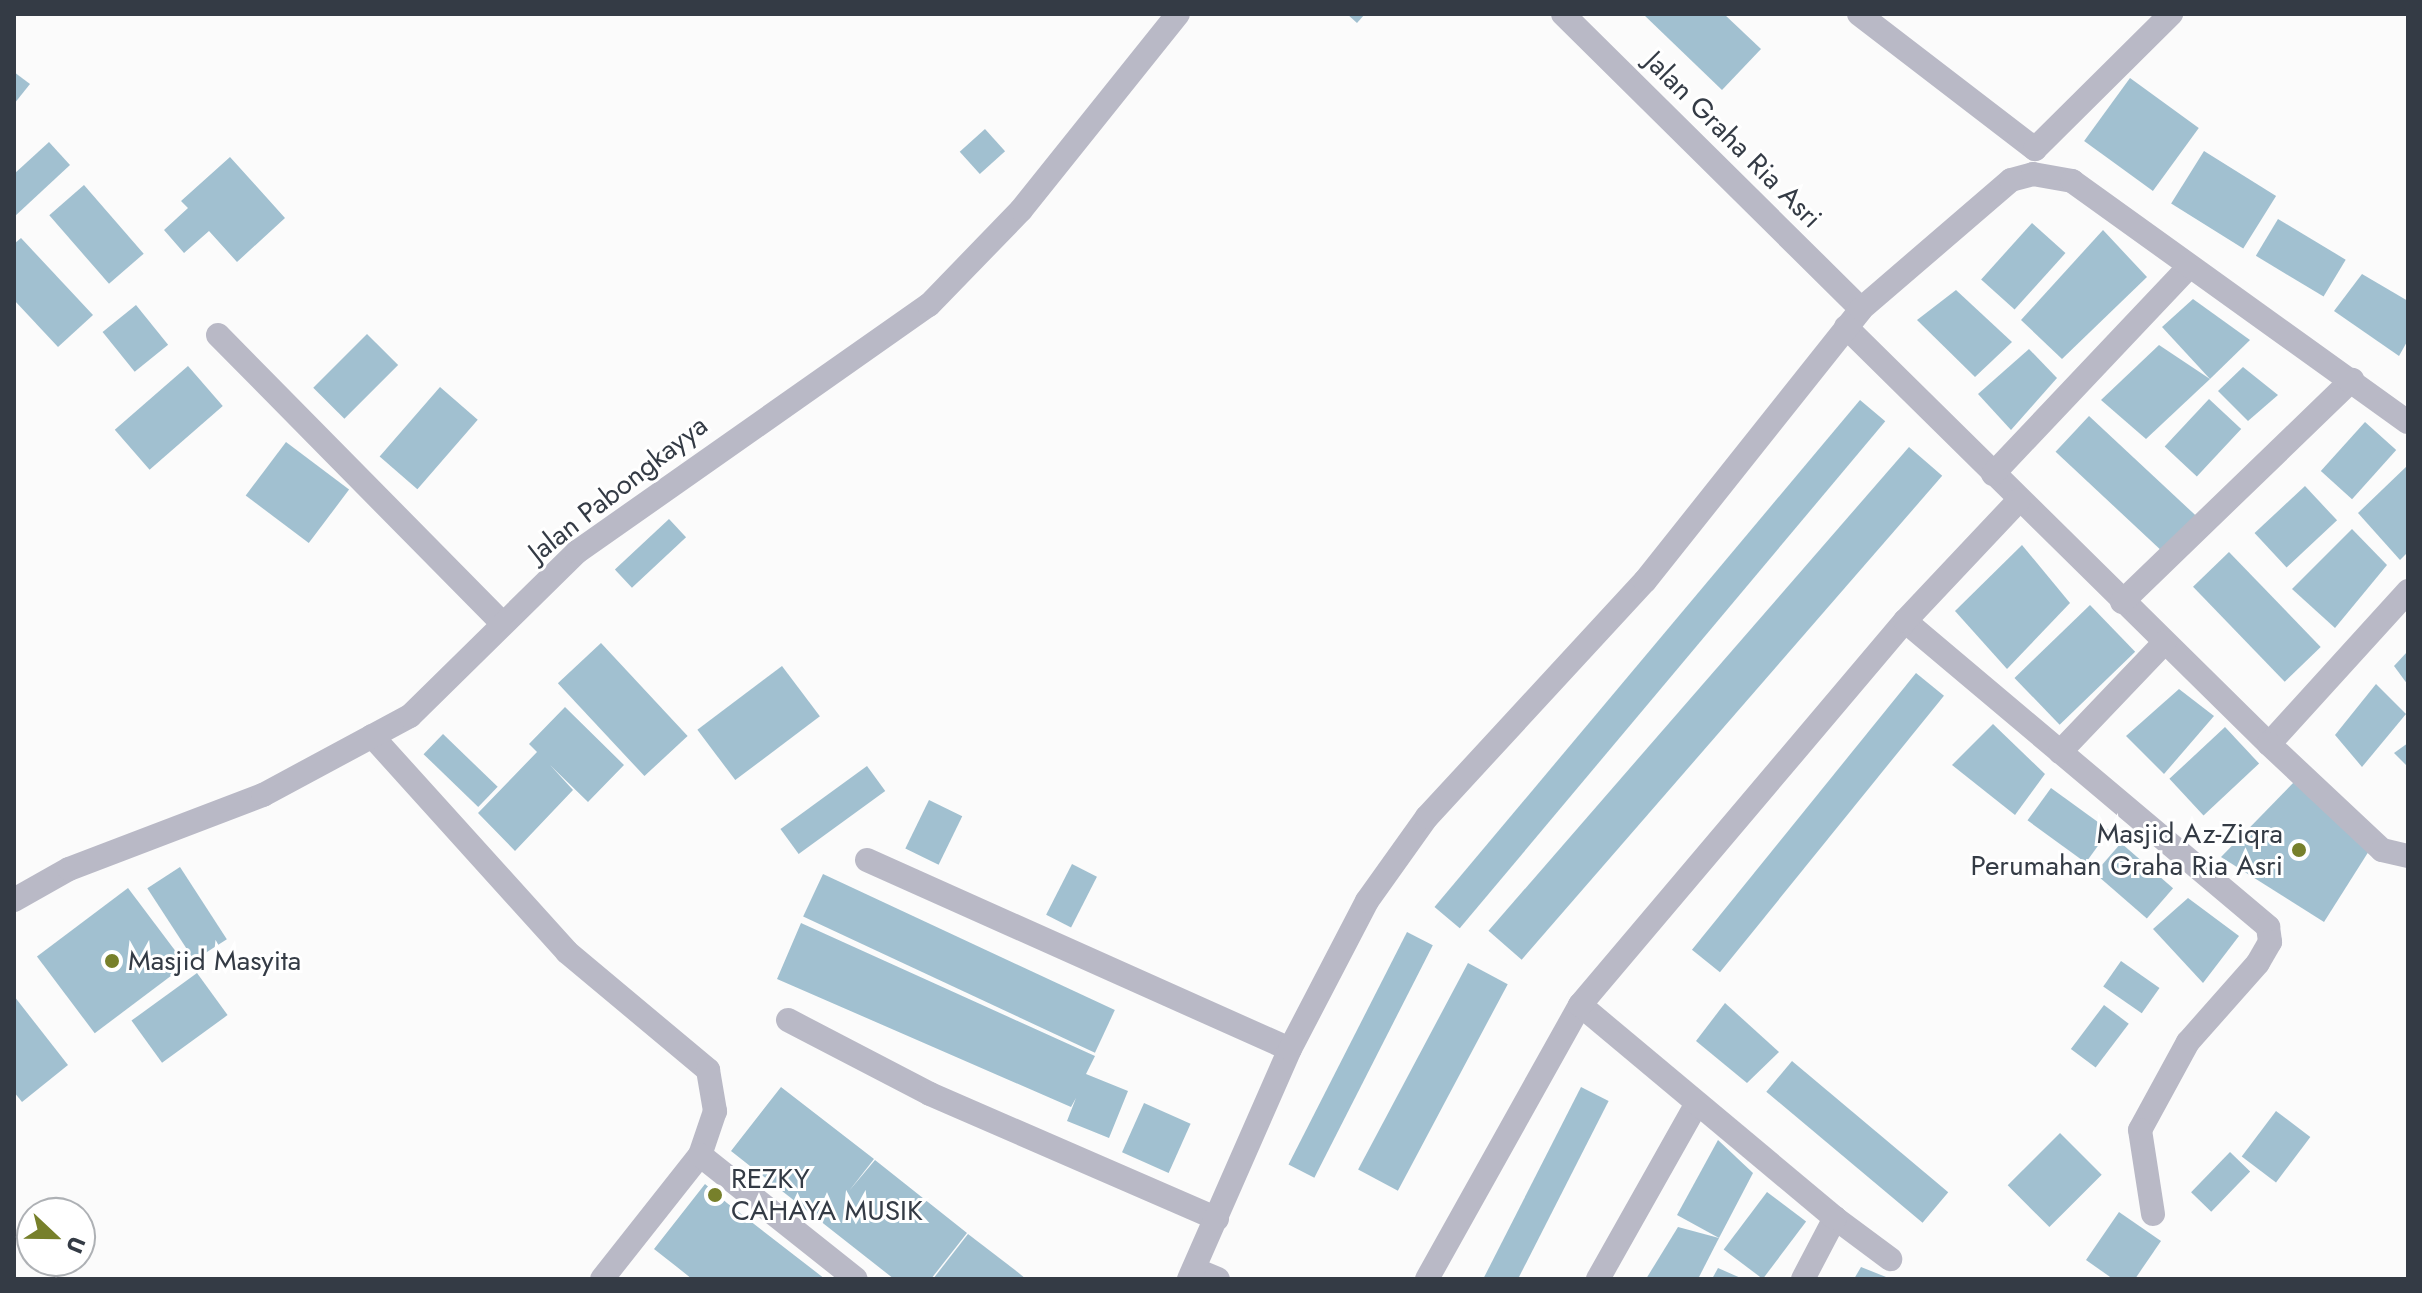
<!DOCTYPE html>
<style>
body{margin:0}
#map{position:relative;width:2422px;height:1293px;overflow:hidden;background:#fbfbfb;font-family:Jost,sans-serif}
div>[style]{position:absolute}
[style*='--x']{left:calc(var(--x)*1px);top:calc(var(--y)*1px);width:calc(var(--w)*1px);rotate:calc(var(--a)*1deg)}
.building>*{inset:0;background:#a1c0d0;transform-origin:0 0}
.street>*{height:24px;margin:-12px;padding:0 12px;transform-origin:12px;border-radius:12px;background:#b9b9c6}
.dots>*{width:22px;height:22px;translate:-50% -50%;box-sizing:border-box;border:4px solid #fff;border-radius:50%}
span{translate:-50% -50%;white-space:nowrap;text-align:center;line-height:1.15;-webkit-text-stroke:6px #fff;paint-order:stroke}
.street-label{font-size:28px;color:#343b45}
.poi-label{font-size:28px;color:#343b45}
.right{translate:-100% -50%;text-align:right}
.left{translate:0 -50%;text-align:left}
.frame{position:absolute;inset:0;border:16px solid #343b45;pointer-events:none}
.north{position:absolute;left:16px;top:1197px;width:80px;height:80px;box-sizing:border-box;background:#fff;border:2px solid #aeb1b5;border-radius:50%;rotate:112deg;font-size:22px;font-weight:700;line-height:32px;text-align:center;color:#343b45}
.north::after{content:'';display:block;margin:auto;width:28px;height:36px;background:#77802b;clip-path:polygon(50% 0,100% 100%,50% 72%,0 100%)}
</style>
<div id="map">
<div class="building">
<i style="clip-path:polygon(1347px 14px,1365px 14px,1357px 23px)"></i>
<i style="clip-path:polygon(1643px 14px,1724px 14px,1761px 49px,1722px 90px)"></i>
<i style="clip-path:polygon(14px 72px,30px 84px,14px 104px)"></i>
<i style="left:2130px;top:78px;width:85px;height:78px;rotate:36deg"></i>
<i style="left:985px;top:129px;width:30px;height:34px;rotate:48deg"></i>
<i style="clip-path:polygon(49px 142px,70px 165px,14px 217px,14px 174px)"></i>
<i style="left:2204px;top:151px;width:85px;height:62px;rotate:32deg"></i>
<i style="clip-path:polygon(230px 157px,285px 218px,237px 262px,209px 231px,184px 253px,164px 230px,188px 208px,181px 201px)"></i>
<i style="left:84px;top:185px;width:91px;height:46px;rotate:49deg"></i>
<i style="left:2278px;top:219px;width:79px;height:43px;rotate:31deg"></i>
<i style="left:2032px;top:223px;width:45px;height:76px;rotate:42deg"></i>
<i style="clip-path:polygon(2103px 230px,2147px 277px,2062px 359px,2021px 320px)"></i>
<i style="clip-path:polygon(21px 238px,93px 315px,58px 347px,14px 300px,14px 244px)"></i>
<i style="clip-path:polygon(2362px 274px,2408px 301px,2408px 340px,2399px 356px,2334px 311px)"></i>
<i style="clip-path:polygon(1956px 290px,2012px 342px,1975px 377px,1917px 320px)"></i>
<i style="clip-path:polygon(2193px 299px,2250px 340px,2210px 379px,2162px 327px)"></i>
<i style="left:136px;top:305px;width:51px;height:43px;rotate:51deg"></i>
<i style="left:367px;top:334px;width:44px;height:76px;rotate:45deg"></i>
<i style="clip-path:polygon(2159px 345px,2210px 379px,2146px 439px,2101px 400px)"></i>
<i style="clip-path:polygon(2029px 349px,2057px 378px,2011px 430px,1978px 394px)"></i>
<i style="left:188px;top:366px;width:53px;height:97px;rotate:49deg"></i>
<i style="clip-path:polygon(2243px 367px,2278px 395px,2248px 421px,2218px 391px)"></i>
<i style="left:440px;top:387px;width:50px;height:92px;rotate:41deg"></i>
<i style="left:2209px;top:399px;width:44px;height:65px;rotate:43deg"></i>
<i style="left:1860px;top:400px;width:33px;height:662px;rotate:40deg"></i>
<i style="left:2089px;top:416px;width:146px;height:49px;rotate:43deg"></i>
<i style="left:2365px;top:422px;width:42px;height:66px;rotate:42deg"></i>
<i style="left:286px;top:442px;width:79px;height:67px;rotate:37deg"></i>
<i style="left:1909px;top:447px;width:44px;height:641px;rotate:41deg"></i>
<i style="clip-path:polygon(2408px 465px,2408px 552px,2400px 560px,2358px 513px)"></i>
<i style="left:2305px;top:486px;width:47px;height:69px;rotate:47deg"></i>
<i style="left:669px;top:519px;width:25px;height:74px;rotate:47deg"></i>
<i style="clip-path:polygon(2352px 529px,2387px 565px,2335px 628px,2292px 589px)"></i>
<i style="clip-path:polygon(2022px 545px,2070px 603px,2007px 669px,1955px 611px)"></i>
<i style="left:2229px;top:552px;width:132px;height:50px;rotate:46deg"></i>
<i style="left:2090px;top:605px;width:65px;height:105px;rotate:46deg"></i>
<i style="left:601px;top:643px;width:127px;height:59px;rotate:47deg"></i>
<i style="clip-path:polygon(2408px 651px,2408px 685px,2394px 666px)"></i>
<i style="left:782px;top:666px;width:63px;height:106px;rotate:53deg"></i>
<i style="left:1916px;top:673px;width:36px;height:356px;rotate:39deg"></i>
<i style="clip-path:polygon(2376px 684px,2406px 714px,2362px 767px,2335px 735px)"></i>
<i style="clip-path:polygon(2179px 689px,2214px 716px,2164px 774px,2126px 736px)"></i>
<i style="clip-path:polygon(565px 707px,624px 765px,588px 802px,550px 765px,573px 790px,515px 851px,478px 813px,537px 752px,529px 744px)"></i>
<i style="clip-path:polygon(1993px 724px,2045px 774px,2015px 815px,1952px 765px)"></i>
<i style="left:2225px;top:727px;width:50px;height:76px;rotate:47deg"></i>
<i style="left:443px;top:734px;width:76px;height:28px;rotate:44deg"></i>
<i style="clip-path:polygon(2408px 743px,2408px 767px,2394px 753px)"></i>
<i style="left:867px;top:766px;width:31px;height:107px;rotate:54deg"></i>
<i style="clip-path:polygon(2296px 780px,2374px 843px,2324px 922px,2221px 857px)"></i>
<i style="left:2051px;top:788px;width:72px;height:40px;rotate:36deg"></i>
<i style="left:929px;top:800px;width:37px;height:54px;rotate:26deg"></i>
<i style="left:2121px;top:843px;width:69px;height:40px;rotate:41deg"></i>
<i style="left:1072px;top:864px;width:28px;height:57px;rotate:27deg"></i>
<i style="left:180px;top:867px;width:86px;height:39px;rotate:57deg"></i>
<i style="left:823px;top:874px;width:322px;height:47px;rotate:25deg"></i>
<i style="left:128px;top:888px;width:96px;height:114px;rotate:53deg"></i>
<i style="clip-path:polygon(2188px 898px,2239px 936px,2203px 983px,2153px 929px)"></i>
<i style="clip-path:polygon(801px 923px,1095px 1056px,1086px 1074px,1128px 1091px,1109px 1138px,1067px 1121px,1076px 1098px,1071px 1107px,777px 979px)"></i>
<i style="left:1407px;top:932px;width:29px;height:261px;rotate:27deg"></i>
<i style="left:2121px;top:961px;width:47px;height:31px;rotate:35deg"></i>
<i style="left:1468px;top:963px;width:45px;height:234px;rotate:28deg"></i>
<i style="left:197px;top:973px;width:52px;height:81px;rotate:54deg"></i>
<i style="clip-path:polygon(14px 996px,68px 1065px,22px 1102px,14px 1092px)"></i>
<i style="clip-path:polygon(1725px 1003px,1779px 1052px,1747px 1083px,1696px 1041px)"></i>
<i style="left:2104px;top:1005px;width:31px;height:55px;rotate:37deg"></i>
<i style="left:1792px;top:1061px;width:204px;height:40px;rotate:40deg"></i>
<i style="clip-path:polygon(781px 1087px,874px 1159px,849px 1191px,875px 1160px,967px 1233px,931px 1279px,894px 1279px,731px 1151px)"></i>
<i style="left:1581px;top:1087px;width:31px;height:216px;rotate:27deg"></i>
<i style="left:1144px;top:1103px;width:51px;height:54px;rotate:24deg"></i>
<i style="left:2276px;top:1111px;width:43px;height:57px;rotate:37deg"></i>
<i style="left:2060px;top:1133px;width:59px;height:74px;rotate:45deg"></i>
<i style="clip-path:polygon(1718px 1140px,1753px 1173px,1719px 1238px,1677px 1215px)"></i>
<i style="left:2230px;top:1152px;width:28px;height:56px;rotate:44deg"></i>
<i style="clip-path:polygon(705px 1184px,727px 1203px,825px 1279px,692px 1279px,677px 1267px,654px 1249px)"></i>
<i style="left:1767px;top:1192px;width:49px;height:72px;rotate:37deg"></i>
<i style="clip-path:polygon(2119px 1212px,2161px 1241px,2135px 1279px,2113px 1279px,2086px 1260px)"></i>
<i style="clip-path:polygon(1678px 1227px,1719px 1238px,1698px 1279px,1646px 1279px)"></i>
<i style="clip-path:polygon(968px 1234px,1015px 1270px,1026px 1279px,933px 1279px)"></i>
<i style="clip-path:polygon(1861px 1267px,1891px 1279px,1854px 1279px)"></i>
<i style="clip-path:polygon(1718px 1268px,1743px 1279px,1712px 1279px)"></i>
</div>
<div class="street">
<i style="--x:1563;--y:14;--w:419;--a:44.7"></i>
<i style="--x:1859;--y:14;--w:222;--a:37.5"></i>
<i style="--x:2035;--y:149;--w:192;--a:-44.8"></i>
<i style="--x:1846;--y:327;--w:594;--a:44.59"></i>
<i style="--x:2269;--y:744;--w:207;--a:-47.7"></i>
<i style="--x:218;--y:335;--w:404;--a:45.4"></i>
<i style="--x:1993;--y:474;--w:285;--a:-46.6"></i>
<i style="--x:2122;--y:602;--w:320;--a:-44"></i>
<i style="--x:1905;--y:621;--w:475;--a:40.1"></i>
<i style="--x:2268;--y:927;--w:15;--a:82"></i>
<i style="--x:2270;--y:942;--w:24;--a:120"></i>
<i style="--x:2258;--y:963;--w:106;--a:131.5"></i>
<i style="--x:2188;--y:1042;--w:100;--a:118.6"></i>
<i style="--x:2140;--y:1130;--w:85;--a:81.2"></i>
<i style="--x:372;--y:736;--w:291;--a:47.9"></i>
<i style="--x:567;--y:952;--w:184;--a:39.9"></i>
<i style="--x:708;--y:1070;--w:42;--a:80.3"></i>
<i style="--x:715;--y:1111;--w:46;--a:108.8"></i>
<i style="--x:700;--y:1155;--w:158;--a:128.3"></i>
<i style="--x:2269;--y:744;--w:155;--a:43.2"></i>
<i style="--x:2382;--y:850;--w:27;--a:13"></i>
<i style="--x:2060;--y:752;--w:151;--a:-46.3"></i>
<i style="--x:867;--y:860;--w:463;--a:24.1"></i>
<i style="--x:14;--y:900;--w:63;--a:-29.4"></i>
<i style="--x:69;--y:869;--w:208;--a:-20.9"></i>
<i style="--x:263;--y:795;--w:167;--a:-28.3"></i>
<i style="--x:410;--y:716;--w:234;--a:-44.5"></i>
<i style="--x:577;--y:552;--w:430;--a:-35.1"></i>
<i style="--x:929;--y:305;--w:132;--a:-45.9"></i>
<i style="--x:1021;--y:210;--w:251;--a:-51.3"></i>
<i style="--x:788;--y:1020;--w:160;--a:27.5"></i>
<i style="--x:930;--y:1094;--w:313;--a:23.5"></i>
<i style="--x:700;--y:1155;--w:199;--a:38.5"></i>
<i style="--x:1835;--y:1218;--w:69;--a:36.7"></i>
<i style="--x:1194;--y:1269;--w:26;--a:23"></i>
<i style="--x:1189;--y:1279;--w:251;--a:-66.3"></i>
<i style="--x:1290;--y:1049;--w:167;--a:-62.5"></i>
<i style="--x:1367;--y:901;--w:103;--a:-54.5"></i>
<i style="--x:1427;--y:817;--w:321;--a:-47.3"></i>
<i style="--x:1645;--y:581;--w:347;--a:-51.5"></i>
<i style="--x:1861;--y:309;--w:198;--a:-40.7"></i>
<i style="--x:2011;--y:180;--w:23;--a:-15"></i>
<i style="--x:2033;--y:174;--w:40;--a:10"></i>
<i style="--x:2072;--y:181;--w:413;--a:35.7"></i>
<i style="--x:1427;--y:1279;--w:314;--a:-60.8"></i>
<i style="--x:1598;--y:1279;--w:200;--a:-60.6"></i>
<i style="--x:1803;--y:1279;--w:69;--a:-62.3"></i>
<i style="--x:1835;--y:1218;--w:332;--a:-140.1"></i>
<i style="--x:1580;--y:1005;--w:503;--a:-49.76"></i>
<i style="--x:1905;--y:621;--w:166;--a:-46.7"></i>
</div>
<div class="dots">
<i style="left:2299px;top:850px;background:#77802b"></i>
<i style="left:112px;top:961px;background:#77802b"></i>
<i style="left:715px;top:1195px;background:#77802b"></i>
</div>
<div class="street-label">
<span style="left:1733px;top:140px;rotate:45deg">Jalan Graha Ria Asri</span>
<span style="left:618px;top:489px;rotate:-38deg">Jalan Pabongkayya</span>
</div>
<div class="poi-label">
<span class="right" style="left:2283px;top:850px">Masjid Az-Ziqra<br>Perumahan Graha Ria Asri</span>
<span class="left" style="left:128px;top:961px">Masjid Masyita</span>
<span class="left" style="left:731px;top:1195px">REZKY<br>CAHAYA MUSIK</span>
</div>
<div class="frame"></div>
<div class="north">U</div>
</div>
